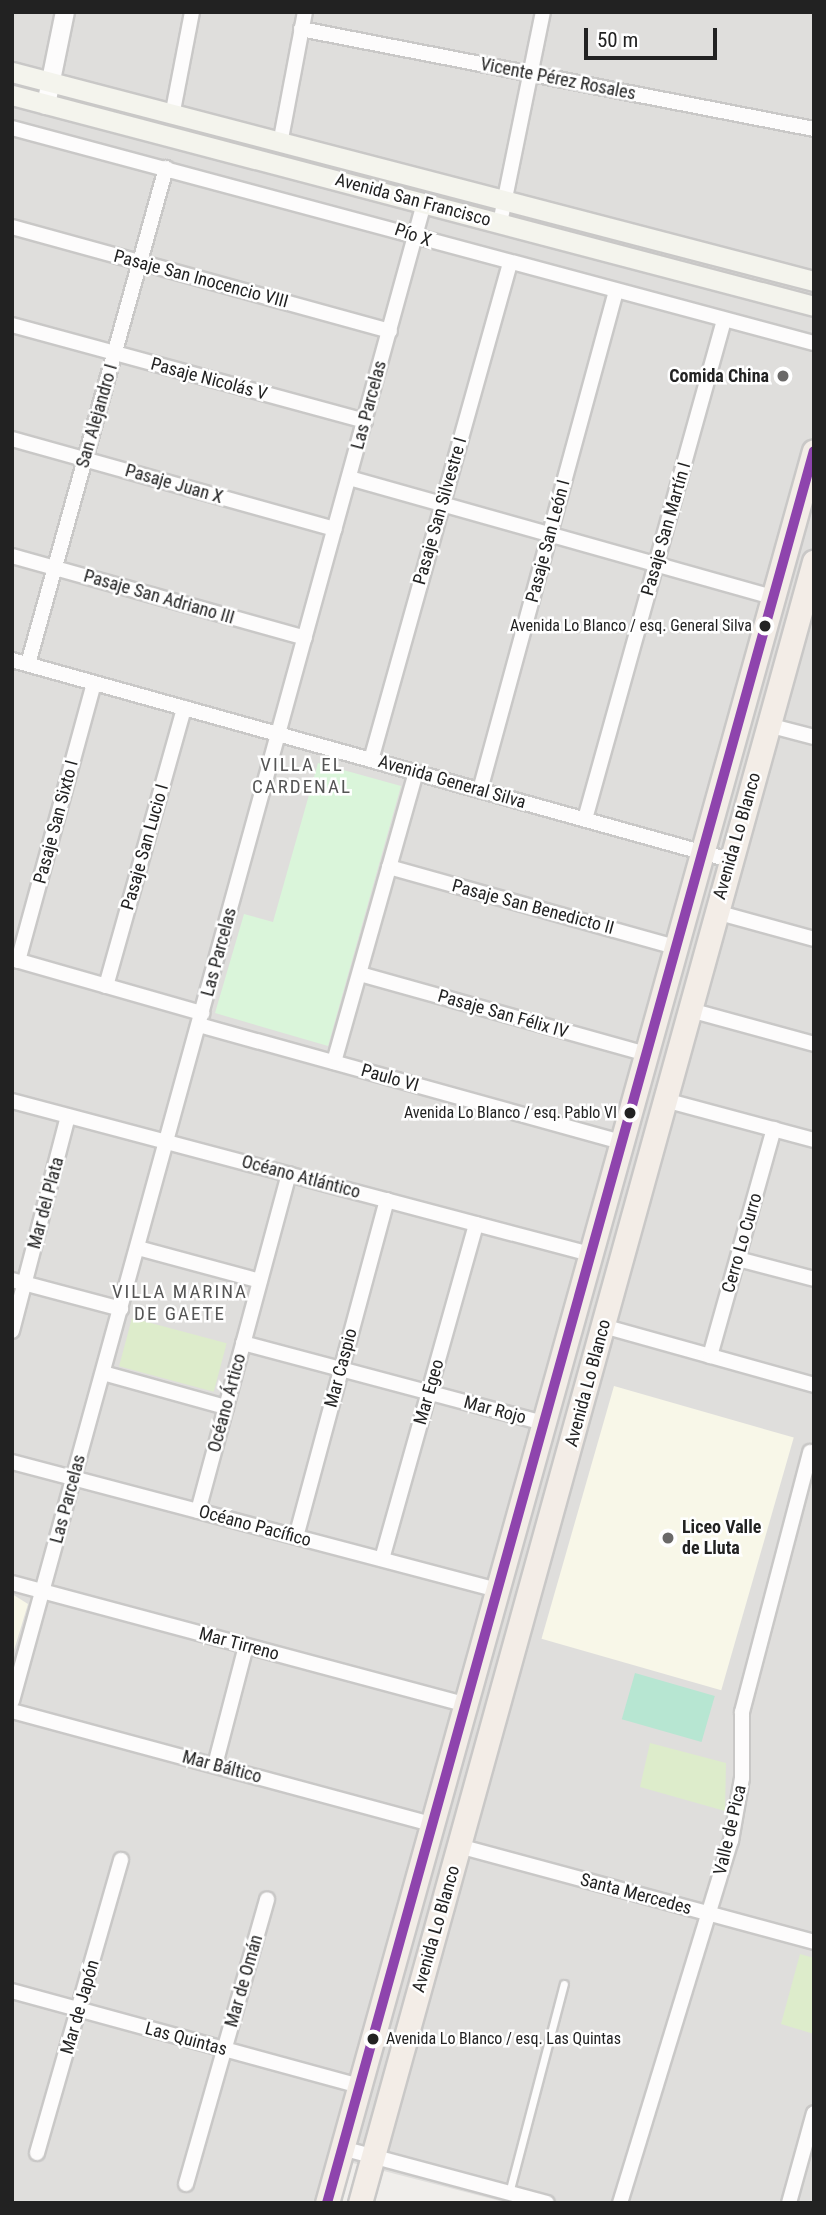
<!DOCTYPE html>
<meta charset="utf-8">
<style>
body{margin:0}
#map{position:relative;width:826px;height:2215px;overflow:hidden;background:#f0eeeb;font-family:"Roboto Condensed",sans-serif}
div>[style]{position:absolute}
[style*='--x']{left:calc(var(--x)*1px);top:calc(var(--y)*1px);width:calc(var(--w)*1px);rotate:calc(var(--a)*1deg)}
.residential>*{inset:0;background:#dfdedc}
.education>*{inset:0;background:#f8f7e8;transform-origin:0 0}
.grass>*{inset:0;background:#ddeccb;transform-origin:0 0}
.park>*{inset:0;background:#daf5da}
.pitch>*{inset:0;background:#b7e6d2;transform-origin:0 0}
.roads{filter:drop-shadow(2px 0 #c9c8c7) drop-shadow(-2px 0 #c9c8c7) drop-shadow(0 2px #c9c8c7) drop-shadow(0 -2px #c9c8c7)}
.service>*{height:7px;margin:-3.5px;padding:0 3.5px;transform-origin:3.5px;border-radius:3.5px;background:#fdfcfc}
.minor>*{height:14px;margin:-7px;padding:0 7px;transform-origin:7px;border-radius:7px;background:#fdfcfc}
.tertiary>*{height:18px;margin:-9px;padding:0 9px;transform-origin:9px;border-radius:9px;background:#fdfcfc}
.secondary>*{height:19px;margin:-9.5px;padding:0 9.5px;transform-origin:9.5px;border-radius:9.5px;background:#f4f4ed}
.primary>*{height:23px;margin:-11.5px;padding:0 11.5px;transform-origin:11.5px;border-radius:11.5px;background:#f3ede7}
.bus-1>*{height:10px;margin:-5px;padding:0 5px;transform-origin:5px;border-radius:5px;background:#8e44ad}
.dots>*{width:19px;height:19px;translate:-50% -50%;box-sizing:border-box;border:4px solid #fff;border-radius:50%}
span{translate:-50% -50%;white-space:nowrap;text-align:center;line-height:1.15;-webkit-text-stroke:5px #fff;paint-order:stroke}
.bus-label{font-size:16px;color:#222}
.right{translate:-100% -50%;text-align:right}
.left{translate:0 -50%;text-align:left}
.street-label{font-size:18px;color:#222}
.poi-label{font-size:18px;color:#222;font-weight:700}
.neighbourhood-label{font-size:19px;color:#555;letter-spacing:2px}
.frame{position:absolute;inset:0;border:14px solid #222;pointer-events:none}
.scale{position:absolute;left:584px;top:28px;width:133px;height:32px;box-sizing:border-box;border:4px solid #222;border-top:0;padding-left:9px;font-size:21px;line-height:24px;white-space:nowrap;color:#222;-webkit-text-stroke:5px #fff;paint-order:stroke}
</style>
<div id="map">
<div class="residential">
<i style="clip-path:polygon(12px 12px,814px 12px,814px 2203px,508px 2203px,345px 2161px,332px 2203px,12px 2203px)"></i>
</div>
<div class="education">
<i style="left:614px;top:1386px;width:187px;height:263px;rotate:16deg"></i>
<i style="clip-path:polygon(12px 1594px,28px 1604px,12px 1657px)"></i>
</div>
<div class="grass">
<i style="left:132px;top:1318px;width:98px;height:50px;rotate:15deg"></i>
<i style="clip-path:polygon(650px 1743px,726px 1763px,725px 1811px,640px 1787px)"></i>
<i style="clip-path:polygon(800px 1954px,814px 1958px,814px 2034px,781px 2024px)"></i>
</div>
<div class="park">
<i style="clip-path:polygon(318px 763px,401px 786px,328px 1046px,215px 1013px,244px 914px,273px 922px)"></i>
</div>
<div class="pitch">
<i style="left:635px;top:1673px;width:83px;height:48px;rotate:16deg"></i>
</div>
<div class="roads">
<div class="service">
<i style="--x:509;--y:2193;--w:216;--a:-75.3"></i>
</div>
<div class="minor">
<i style="--x:301;--y:29;--w:523;--a:11.03"></i>
<i style="--x:172;--y:116;--w:106;--a:-79.1"></i>
<i style="--x:12;--y:128;--w:830;--a:15.01"></i>
<i style="--x:280;--y:144;--w:134;--a:-79.3"></i>
<i style="--x:500;--y:223;--w:215;--a:-78.5"></i>
<i style="--x:12;--y:227;--w:392;--a:15.4"></i>
<i style="--x:12;--y:325;--w:366;--a:15.2"></i>
<i style="--x:12;--y:439;--w:335;--a:15.6"></i>
<i style="--x:349;--y:478;--w:440;--a:15.7"></i>
<i style="--x:12;--y:556;--w:304;--a:15.6"></i>
<i style="--x:12;--y:660;--w:745;--a:15.57"></i>
<i style="--x:28;--y:664;--w:515;--a:-74.45"></i>
<i style="--x:768;--y:725;--w:48;--a:14.6"></i>
<i style="--x:371;--y:760;--w:516;--a:-74.37"></i>
<i style="--x:480;--y:790;--w:517;--a:-74.75"></i>
<i style="--x:585;--y:819;--w:518;--a:-74.43"></i>
<i style="--x:389;--y:867;--w:298;--a:15.6"></i>
<i style="--x:716;--y:912;--w:102;--a:15.4"></i>
<i style="--x:12;--y:959;--w:198;--a:15.9"></i>
<i style="--x:18;--y:961;--w:288;--a:-74.7"></i>
<i style="--x:360;--y:974;--w:297;--a:15.6"></i>
<i style="--x:106;--y:986;--w:289;--a:-74.3"></i>
<i style="--x:690;--y:1010;--w:129;--a:15.3"></i>
<i style="--x:199;--y:1025;--w:439;--a:15.5"></i>
<i style="--x:334;--y:1062;--w:301;--a:-74.2"></i>
<i style="--x:665;--y:1100;--w:154;--a:15"></i>
<i style="--x:12;--y:1101;--w:598;--a:14.83"></i>
<i style="--x:138;--y:1248;--w:126;--a:15.1"></i>
<i style="--x:738;--y:1259;--w:79;--a:14.7"></i>
<i style="--x:12;--y:1280;--w:113;--a:14.9"></i>
<i style="--x:603;--y:1326;--w:219;--a:15.6"></i>
<i style="--x:12;--y:1331;--w:222;--a:-75.4"></i>
<i style="--x:243;--y:1343;--w:310;--a:14.9"></i>
<i style="--x:710;--y:1356;--w:236;--a:-74.3"></i>
<i style="--x:103;--y:1373;--w:128;--a:15.5"></i>
<i style="--x:12;--y:1462;--w:502;--a:14.78"></i>
<i style="--x:198;--y:1511;--w:349;--a:-74.9"></i>
<i style="--x:296;--y:1537;--w:349;--a:-74.9"></i>
<i style="--x:382;--y:1559;--w:348;--a:-74.3"></i>
<i style="--x:12;--y:1583;--w:469;--a:15"></i>
<i style="--x:12;--y:1701;--w:1554;--a:-74.62"></i>
<i style="--x:12;--y:1711;--w:435;--a:15.1"></i>
<i style="--x:215;--y:1765;--w:123;--a:-75.4"></i>
<i style="--x:459;--y:1846;--w:368;--a:15.1"></i>
<i style="--x:12;--y:1991;--w:360;--a:15.3"></i>
<i style="--x:342;--y:2148;--w:212;--a:15"></i>
<i style="--x:37;--y:2153;--w:305;--a:-74"></i>
<i style="--x:186;--y:2184;--w:296;--a:-74.1"></i>
<i style="--x:620;--y:2203;--w:379;--a:-73"></i>
<i style="--x:731;--y:1841;--w:64;--a:-80.1"></i>
<i style="--x:742;--y:1778;--w:66;--a:-90"></i>
<i style="--x:742;--y:1712;--w:269;--a:-75.3"></i>
<i style="--x:789;--y:2203;--w:93;--a:-74.5"></i>
</div>
<div class="tertiary">
<i style="--x:46;--y:105;--w:95;--a:-78.5"></i>
</div>
<div class="secondary">
<i style="--x:12;--y:72;--w:829;--a:14.61"></i>
<i style="--x:12;--y:95;--w:829;--a:14.74"></i>
</div>
<div class="primary">
<i style="--x:327;--y:2203;--w:1818;--a:-74.47"></i>
<i style="--x:360;--y:2203;--w:1703;--a:-74.54"></i>
</div>
</div>
<div class="bus-1">
<i style="--x:327;--y:2203;--w:1818;--a:-74.47"></i>
</div>
<div class="dots">
<i style="left:783px;top:376px;background:#6a6968"></i>
<i style="left:765px;top:626px;background:#222"></i>
<i style="left:630px;top:1113px;background:#222"></i>
<i style="left:668px;top:1538px;background:#6a6968"></i>
<i style="left:373px;top:2039px;background:#222"></i>
</div>
<div class="bus-label">
<span class="right" style="left:752px;top:626px">Avenida Lo Blanco / esq. General Silva</span>
<span class="right" style="left:617px;top:1113px">Avenida Lo Blanco / esq. Pablo VI</span>
<span class="left" style="left:386px;top:2039px">Avenida Lo Blanco / esq. Las Quintas</span>
</div>
<div class="street-label">
<span style="left:558px;top:79px;rotate:11deg">Vicente Pérez Rosales</span>
<span style="left:413px;top:200px;rotate:15deg">Avenida San Francisco</span>
<span style="left:413px;top:235px;rotate:19deg">Pío X</span>
<span style="left:201px;top:279px;rotate:15deg">Pasaje San Inocencio VIII</span>
<span style="left:209px;top:379px;rotate:15deg">Pasaje Nicolás V</span>
<span style="left:369px;top:405px;rotate:-75deg">Las Parcelas</span>
<span style="left:97px;top:416px;rotate:-74deg">San Alejandro I</span>
<span style="left:174px;top:484px;rotate:16deg">Pasaje Juan X</span>
<span style="left:440px;top:511px;rotate:-74deg">Pasaje San Silvestre I</span>
<span style="left:666px;top:529px;rotate:-74deg">Pasaje San Martín I</span>
<span style="left:548px;top:541px;rotate:-75deg">Pasaje San León I</span>
<span style="left:159px;top:597px;rotate:16deg">Pasaje San Adriano III</span>
<span style="left:452px;top:782px;rotate:16deg">Avenida General Silva</span>
<span style="left:56px;top:822px;rotate:-75deg">Pasaje San Sixto I</span>
<span style="left:737px;top:836px;rotate:-74deg">Avenida Lo Blanco</span>
<span style="left:145px;top:847px;rotate:-74deg">Pasaje San Lucio I</span>
<span style="left:533px;top:907px;rotate:15deg">Pasaje San Benedicto II</span>
<span style="left:219px;top:952px;rotate:-75deg">Las Parcelas</span>
<span style="left:503px;top:1014px;rotate:16deg">Pasaje San Félix IV</span>
<span style="left:390px;top:1078px;rotate:16deg">Paulo VI</span>
<span style="left:301px;top:1177px;rotate:15deg">Océano Atlántico</span>
<span style="left:46px;top:1203px;rotate:-75deg">Mar del Plata</span>
<span style="left:742px;top:1243px;rotate:-74deg">Cerro Lo Curro</span>
<span style="left:341px;top:1368px;rotate:-75deg">Mar Caspio</span>
<span style="left:588px;top:1383px;rotate:-75deg">Avenida Lo Blanco</span>
<span style="left:429px;top:1392px;rotate:-74deg">Mar Egeo</span>
<span style="left:227px;top:1403px;rotate:-75deg">Océano Ártico</span>
<span style="left:495px;top:1410px;rotate:15deg">Mar Rojo</span>
<span style="left:68px;top:1499px;rotate:-75deg">Las Parcelas</span>
<span style="left:255px;top:1526px;rotate:15deg">Océano Pacífico</span>
<span style="left:239px;top:1644px;rotate:15deg">Mar Tirreno</span>
<span style="left:222px;top:1767px;rotate:15deg">Mar Báltico</span>
<span style="left:730px;top:1830px;rotate:-77deg">Valle de Pica</span>
<span style="left:636px;top:1894px;rotate:15deg">Santa Mercedes</span>
<span style="left:436px;top:1929px;rotate:-74deg">Avenida Lo Blanco</span>
<span style="left:244px;top:1981px;rotate:-74deg">Mar de Omán</span>
<span style="left:80px;top:2007px;rotate:-74deg">Mar de Japón</span>
<span style="left:186px;top:2039px;rotate:15deg">Las Quintas</span>
</div>
<div class="poi-label">
<span class="right" style="left:769px;top:376px">Comida China</span>
<span class="left" style="left:682px;top:1538px">Liceo Valle<br>de Lluta</span>
</div>
<div class="neighbourhood-label">
<span style="left:302px;top:776px">VILLA EL<br>CARDENAL</span>
<span style="left:180px;top:1303px">VILLA MARINA<br>DE GAETE</span>
</div>
<div class="frame"></div>
<div class="scale">50 m</div>
</div>
